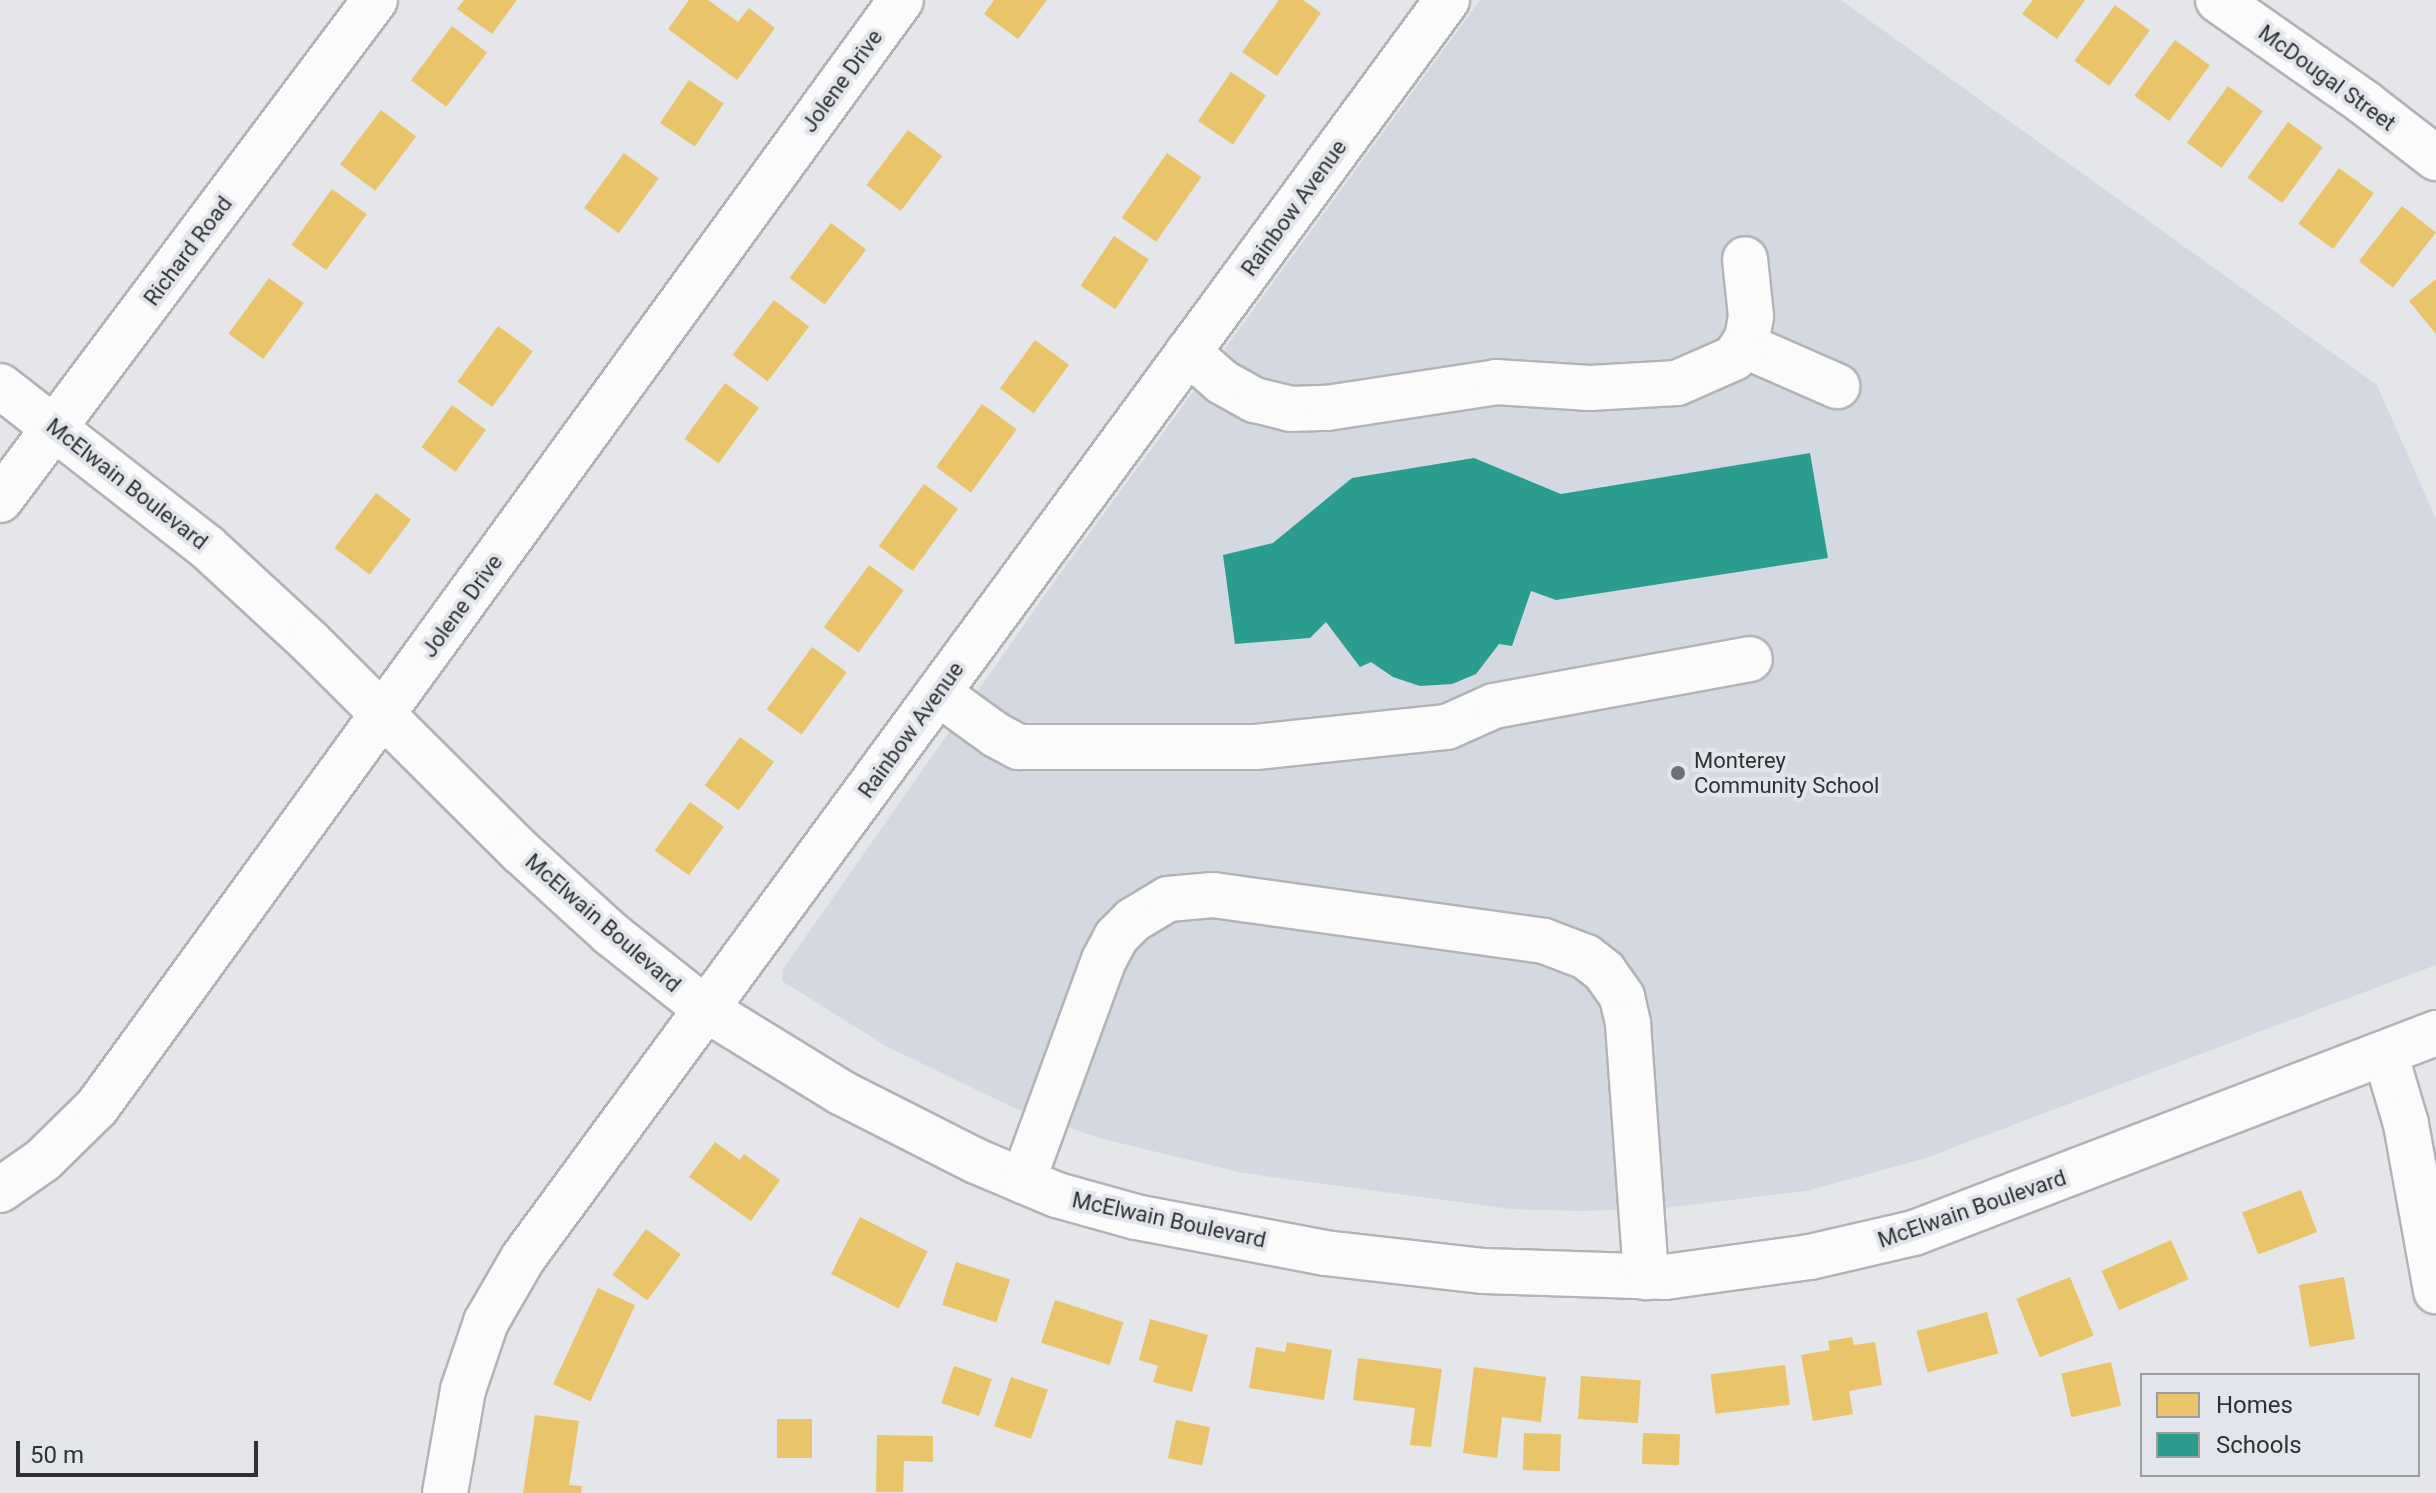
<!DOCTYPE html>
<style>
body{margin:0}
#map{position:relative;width:2436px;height:1493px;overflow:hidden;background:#e4e6e9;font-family:Roboto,sans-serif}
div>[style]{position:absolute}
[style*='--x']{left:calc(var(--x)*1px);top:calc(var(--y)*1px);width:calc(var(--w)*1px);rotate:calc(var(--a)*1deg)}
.built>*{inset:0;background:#d4d8e0}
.homes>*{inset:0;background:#e9c46a;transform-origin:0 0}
.schools>*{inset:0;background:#2a9d8f}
.roads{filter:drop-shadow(2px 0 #b2b3b6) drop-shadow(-2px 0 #b2b3b6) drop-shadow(0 2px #b2b3b6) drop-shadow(0 -2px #b2b3b6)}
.minor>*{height:44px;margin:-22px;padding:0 22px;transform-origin:22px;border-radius:22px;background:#fbfbfc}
.dots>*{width:22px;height:22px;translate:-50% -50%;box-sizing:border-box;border:4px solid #e2e5eb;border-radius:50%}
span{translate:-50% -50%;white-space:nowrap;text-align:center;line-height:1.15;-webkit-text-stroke:8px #e2e5eb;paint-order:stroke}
.street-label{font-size:22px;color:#303133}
.poi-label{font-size:22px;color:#303133}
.left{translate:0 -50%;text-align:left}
.legend{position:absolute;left:2140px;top:1373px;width:280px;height:104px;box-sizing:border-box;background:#e2e5eb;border:2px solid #9b9da1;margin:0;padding:10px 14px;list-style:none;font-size:24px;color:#303133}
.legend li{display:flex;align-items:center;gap:16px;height:40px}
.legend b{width:40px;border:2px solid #9b9da1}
.scale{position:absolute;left:16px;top:1441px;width:242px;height:36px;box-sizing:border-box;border:4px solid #303133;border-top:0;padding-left:10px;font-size:24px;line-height:28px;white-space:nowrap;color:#303133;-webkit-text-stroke:6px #e2e5eb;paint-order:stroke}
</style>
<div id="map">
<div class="built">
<i style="clip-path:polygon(1480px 0,1841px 0,2377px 385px,2436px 519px,2436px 965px,1923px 1159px,1806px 1191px,1655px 1209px,1580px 1211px,1511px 1209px,1243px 1173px,1099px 1138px,1012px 1107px,886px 1046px,782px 981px,783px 969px,1054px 582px)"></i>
</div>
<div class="homes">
<i style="clip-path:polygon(464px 0,517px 0,492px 34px,457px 9px)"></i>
<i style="clip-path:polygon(689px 0,708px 0,738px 22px,749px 8px,775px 28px,737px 80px,668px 29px)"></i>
<i style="clip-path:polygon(994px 0,1047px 0,1018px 39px,984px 14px)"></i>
<i style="clip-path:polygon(1279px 0,1303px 0,1321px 13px,1277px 76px,1242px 52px)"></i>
<i style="clip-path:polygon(2033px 0,2085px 0,2057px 39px,2022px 14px)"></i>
<i style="left:2115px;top:5px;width:43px;height:69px;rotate:36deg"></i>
<i style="left:452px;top:26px;width:44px;height:68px;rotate:37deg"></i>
<i style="left:2175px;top:40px;width:43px;height:69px;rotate:36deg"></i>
<i style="left:1231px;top:72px;width:42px;height:59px;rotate:34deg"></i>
<i style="left:689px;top:80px;width:42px;height:52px;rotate:34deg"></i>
<i style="left:2228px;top:86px;width:43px;height:70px;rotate:36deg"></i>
<i style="left:381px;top:110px;width:44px;height:68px;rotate:37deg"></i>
<i style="left:2288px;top:122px;width:43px;height:69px;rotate:36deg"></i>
<i style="left:908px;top:130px;width:43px;height:69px;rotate:37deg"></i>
<i style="left:624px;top:153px;width:43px;height:68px;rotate:36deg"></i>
<i style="left:1167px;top:153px;width:42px;height:79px;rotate:35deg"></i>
<i style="left:2339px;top:168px;width:43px;height:69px;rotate:36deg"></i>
<i style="left:332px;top:189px;width:43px;height:69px;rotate:36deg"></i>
<i style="left:2402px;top:206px;width:43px;height:70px;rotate:38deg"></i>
<i style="left:831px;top:223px;width:44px;height:69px;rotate:37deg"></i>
<i style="left:1114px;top:236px;width:42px;height:60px;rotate:34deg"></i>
<i style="left:269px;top:278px;width:43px;height:69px;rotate:36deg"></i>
<i style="clip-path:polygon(2436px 279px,2436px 334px,2409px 301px)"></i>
<i style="left:774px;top:300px;width:44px;height:69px;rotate:37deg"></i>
<i style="left:498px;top:326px;width:43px;height:69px;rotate:36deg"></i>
<i style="left:1035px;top:340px;width:42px;height:60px;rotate:36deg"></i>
<i style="left:725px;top:383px;width:42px;height:69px;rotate:36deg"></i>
<i style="left:982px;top:404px;width:43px;height:78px;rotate:36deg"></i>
<i style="left:452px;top:405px;width:42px;height:52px;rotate:36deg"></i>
<i style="left:924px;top:484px;width:42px;height:77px;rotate:36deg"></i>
<i style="left:376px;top:493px;width:44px;height:69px;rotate:37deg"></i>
<i style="left:869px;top:565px;width:43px;height:77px;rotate:36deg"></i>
<i style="left:812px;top:647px;width:43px;height:77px;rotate:36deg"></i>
<i style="left:740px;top:737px;width:42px;height:60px;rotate:36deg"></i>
<i style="left:690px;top:802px;width:42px;height:60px;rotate:36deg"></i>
<i style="clip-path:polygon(715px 1142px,740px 1160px,744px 1154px,780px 1180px,751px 1221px,689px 1177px)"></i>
<i style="left:2301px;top:1190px;width:45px;height:63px;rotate:69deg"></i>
<i style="left:860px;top:1217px;width:76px;height:64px;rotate:27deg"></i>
<i style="left:646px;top:1229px;width:43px;height:57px;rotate:36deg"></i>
<i style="left:2171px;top:1240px;width:43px;height:76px;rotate:66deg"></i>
<i style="left:956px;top:1262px;width:57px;height:45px;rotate:18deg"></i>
<i style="left:2070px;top:1277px;width:63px;height:58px;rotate:68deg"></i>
<i style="left:2344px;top:1277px;width:63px;height:46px;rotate:80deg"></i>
<i style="left:598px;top:1288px;width:41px;height:106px;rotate:25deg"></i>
<i style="left:1055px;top:1300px;width:72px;height:45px;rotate:18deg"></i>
<i style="left:1987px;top:1312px;width:43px;height:73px;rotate:75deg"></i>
<i style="clip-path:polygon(1150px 1319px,1208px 1335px,1192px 1392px,1153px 1382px,1158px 1366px,1139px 1360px)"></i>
<i style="clip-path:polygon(1852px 1337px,1854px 1345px,1875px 1342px,1882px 1385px,1849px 1391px,1853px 1414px,1813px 1421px,1801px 1355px,1830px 1350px,1828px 1341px)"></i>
<i style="clip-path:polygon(1287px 1342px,1332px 1350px,1324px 1400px,1249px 1388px,1256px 1347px,1285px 1352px)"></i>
<i style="clip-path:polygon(1358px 1358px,1442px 1369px,1431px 1447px,1410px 1445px,1415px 1408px,1353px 1400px)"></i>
<i style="left:2111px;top:1362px;width:45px;height:51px;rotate:77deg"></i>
<i style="left:1785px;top:1365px;width:40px;height:75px;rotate:83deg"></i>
<i style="left:954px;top:1366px;width:40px;height:39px;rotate:19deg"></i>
<i style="clip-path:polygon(1474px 1367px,1546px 1377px,1541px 1422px,1502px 1417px,1497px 1458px,1463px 1453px)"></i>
<i style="left:1581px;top:1376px;width:60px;height:43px;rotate:4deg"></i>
<i style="left:1011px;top:1377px;width:39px;height:52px;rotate:19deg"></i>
<i style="clip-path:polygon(535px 1415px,579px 1421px,569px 1485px,582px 1486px,581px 1493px,523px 1493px)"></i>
<i style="left:777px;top:1419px;width:35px;height:39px"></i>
<i style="left:1176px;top:1420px;width:35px;height:39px;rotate:12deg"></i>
<i style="left:1524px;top:1433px;width:37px;height:37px;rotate:2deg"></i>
<i style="left:1643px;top:1433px;width:37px;height:31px;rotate:2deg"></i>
<i style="clip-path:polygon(877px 1435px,933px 1436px,933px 1462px,904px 1461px,903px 1492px,876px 1492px)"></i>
</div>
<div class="schools">
<i style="clip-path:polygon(1810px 453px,1828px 558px,1556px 600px,1531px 591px,1512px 646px,1499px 644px,1476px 674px,1452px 684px,1420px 686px,1393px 677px,1371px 662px,1360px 667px,1326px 622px,1310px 638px,1235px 644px,1223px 555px,1273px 543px,1352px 478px,1474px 458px,1561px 494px)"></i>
</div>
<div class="roads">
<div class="minor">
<i style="--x:2218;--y:0;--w:179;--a:35"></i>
<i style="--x:2365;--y:103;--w:90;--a:37.8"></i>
<i style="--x:1743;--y:345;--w:103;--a:23.6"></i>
<i style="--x:1188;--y:352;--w:45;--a:41.4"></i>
<i style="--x:1222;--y:382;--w:38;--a:29"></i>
<i style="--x:1255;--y:400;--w:36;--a:14"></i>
<i style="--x:1290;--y:409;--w:37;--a:-2"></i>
<i style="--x:1327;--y:408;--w:171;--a:-8.7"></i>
<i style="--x:1496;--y:382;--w:94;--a:3.7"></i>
<i style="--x:1590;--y:388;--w:87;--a:-3.3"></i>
<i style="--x:1677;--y:383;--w:62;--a:-23.7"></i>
<i style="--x:1734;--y:358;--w:23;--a:-56"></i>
<i style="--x:1747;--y:339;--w:23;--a:-80"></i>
<i style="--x:1751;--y:316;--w:57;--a:-96"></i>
<i style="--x:0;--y:386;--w:262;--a:37.9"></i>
<i style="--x:207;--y:547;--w:140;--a:42.7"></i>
<i style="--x:310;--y:642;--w:298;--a:44.9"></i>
<i style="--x:521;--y:852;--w:122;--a:42.3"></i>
<i style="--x:611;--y:934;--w:122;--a:38.4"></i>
<i style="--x:707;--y:1010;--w:158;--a:31.6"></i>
<i style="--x:842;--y:1093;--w:150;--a:26.9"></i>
<i style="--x:976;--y:1161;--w:88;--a:22.8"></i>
<i style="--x:1057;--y:1195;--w:82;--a:15.6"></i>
<i style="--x:1136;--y:1217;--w:192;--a:10.8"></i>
<i style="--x:1325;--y:1253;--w:160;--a:6.5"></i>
<i style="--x:1484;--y:1271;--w:181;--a:1.9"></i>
<i style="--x:1665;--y:1277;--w:146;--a:-7.9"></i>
<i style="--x:1810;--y:1257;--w:107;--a:-13"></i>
<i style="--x:1914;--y:1233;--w:559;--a:-20.96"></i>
<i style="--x:0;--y:500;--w:625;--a:-53.13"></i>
<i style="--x:938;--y:693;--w:72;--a:35.9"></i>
<i style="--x:996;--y:735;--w:26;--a:28"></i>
<i style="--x:1019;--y:747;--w:237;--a:0"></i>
<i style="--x:1256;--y:747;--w:192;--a:-6"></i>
<i style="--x:1447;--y:727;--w:51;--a:-24.1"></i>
<i style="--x:1494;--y:706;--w:260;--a:-10.4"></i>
<i style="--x:2385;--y:1053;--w:74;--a:73.5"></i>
<i style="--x:2406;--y:1124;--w:170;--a:79.8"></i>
<i style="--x:1023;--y:1181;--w:235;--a:-69.9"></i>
<i style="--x:1104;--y:960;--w:26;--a:-62"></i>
<i style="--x:1116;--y:937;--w:24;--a:-45"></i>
<i style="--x:1133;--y:920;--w:41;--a:-31"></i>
<i style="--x:1168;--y:899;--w:45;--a:-5.1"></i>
<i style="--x:1213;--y:895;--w:334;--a:7.9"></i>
<i style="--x:1544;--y:941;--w:45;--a:20.9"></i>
<i style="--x:1586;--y:957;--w:23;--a:38"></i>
<i style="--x:1604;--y:971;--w:32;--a:55"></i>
<i style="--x:1622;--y:997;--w:28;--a:77"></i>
<i style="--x:1628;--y:1024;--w:254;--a:85.9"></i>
<i style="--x:0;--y:1190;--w:52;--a:-34.9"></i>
<i style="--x:43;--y:1160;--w:76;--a:-44.5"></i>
<i style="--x:97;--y:1107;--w:1368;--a:-54.01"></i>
<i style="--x:445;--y:1493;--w:105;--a:-80.1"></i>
<i style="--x:463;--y:1390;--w:72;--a:-71.3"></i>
<i style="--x:486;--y:1322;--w:74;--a:-60"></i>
<i style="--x:523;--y:1258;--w:1561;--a:-53.7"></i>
</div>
</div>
<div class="dots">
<i style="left:1678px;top:773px;background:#6f7073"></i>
</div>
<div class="street-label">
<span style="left:2327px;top:78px;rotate:36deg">McDougal Street</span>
<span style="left:842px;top:81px;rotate:-54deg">Jolene Drive</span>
<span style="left:1294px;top:208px;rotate:-54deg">Rainbow Avenue</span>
<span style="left:188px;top:251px;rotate:-53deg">Richard Road</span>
<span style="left:127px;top:484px;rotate:38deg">McElwain Boulevard</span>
<span style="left:462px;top:606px;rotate:-54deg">Jolene Drive</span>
<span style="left:911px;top:730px;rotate:-54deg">Rainbow Avenue</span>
<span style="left:603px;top:923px;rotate:41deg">McElwain Boulevard</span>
<span style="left:1972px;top:1209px;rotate:-19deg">McElwain Boulevard</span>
<span style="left:1169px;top:1220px;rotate:12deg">McElwain Boulevard</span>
</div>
<div class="poi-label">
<span class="left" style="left:1694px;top:773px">Monterey<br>Community School</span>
</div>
<ul class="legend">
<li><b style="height:22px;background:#e9c46a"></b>Homes</li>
<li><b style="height:22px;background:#2a9d8f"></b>Schools</li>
</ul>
<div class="scale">50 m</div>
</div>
